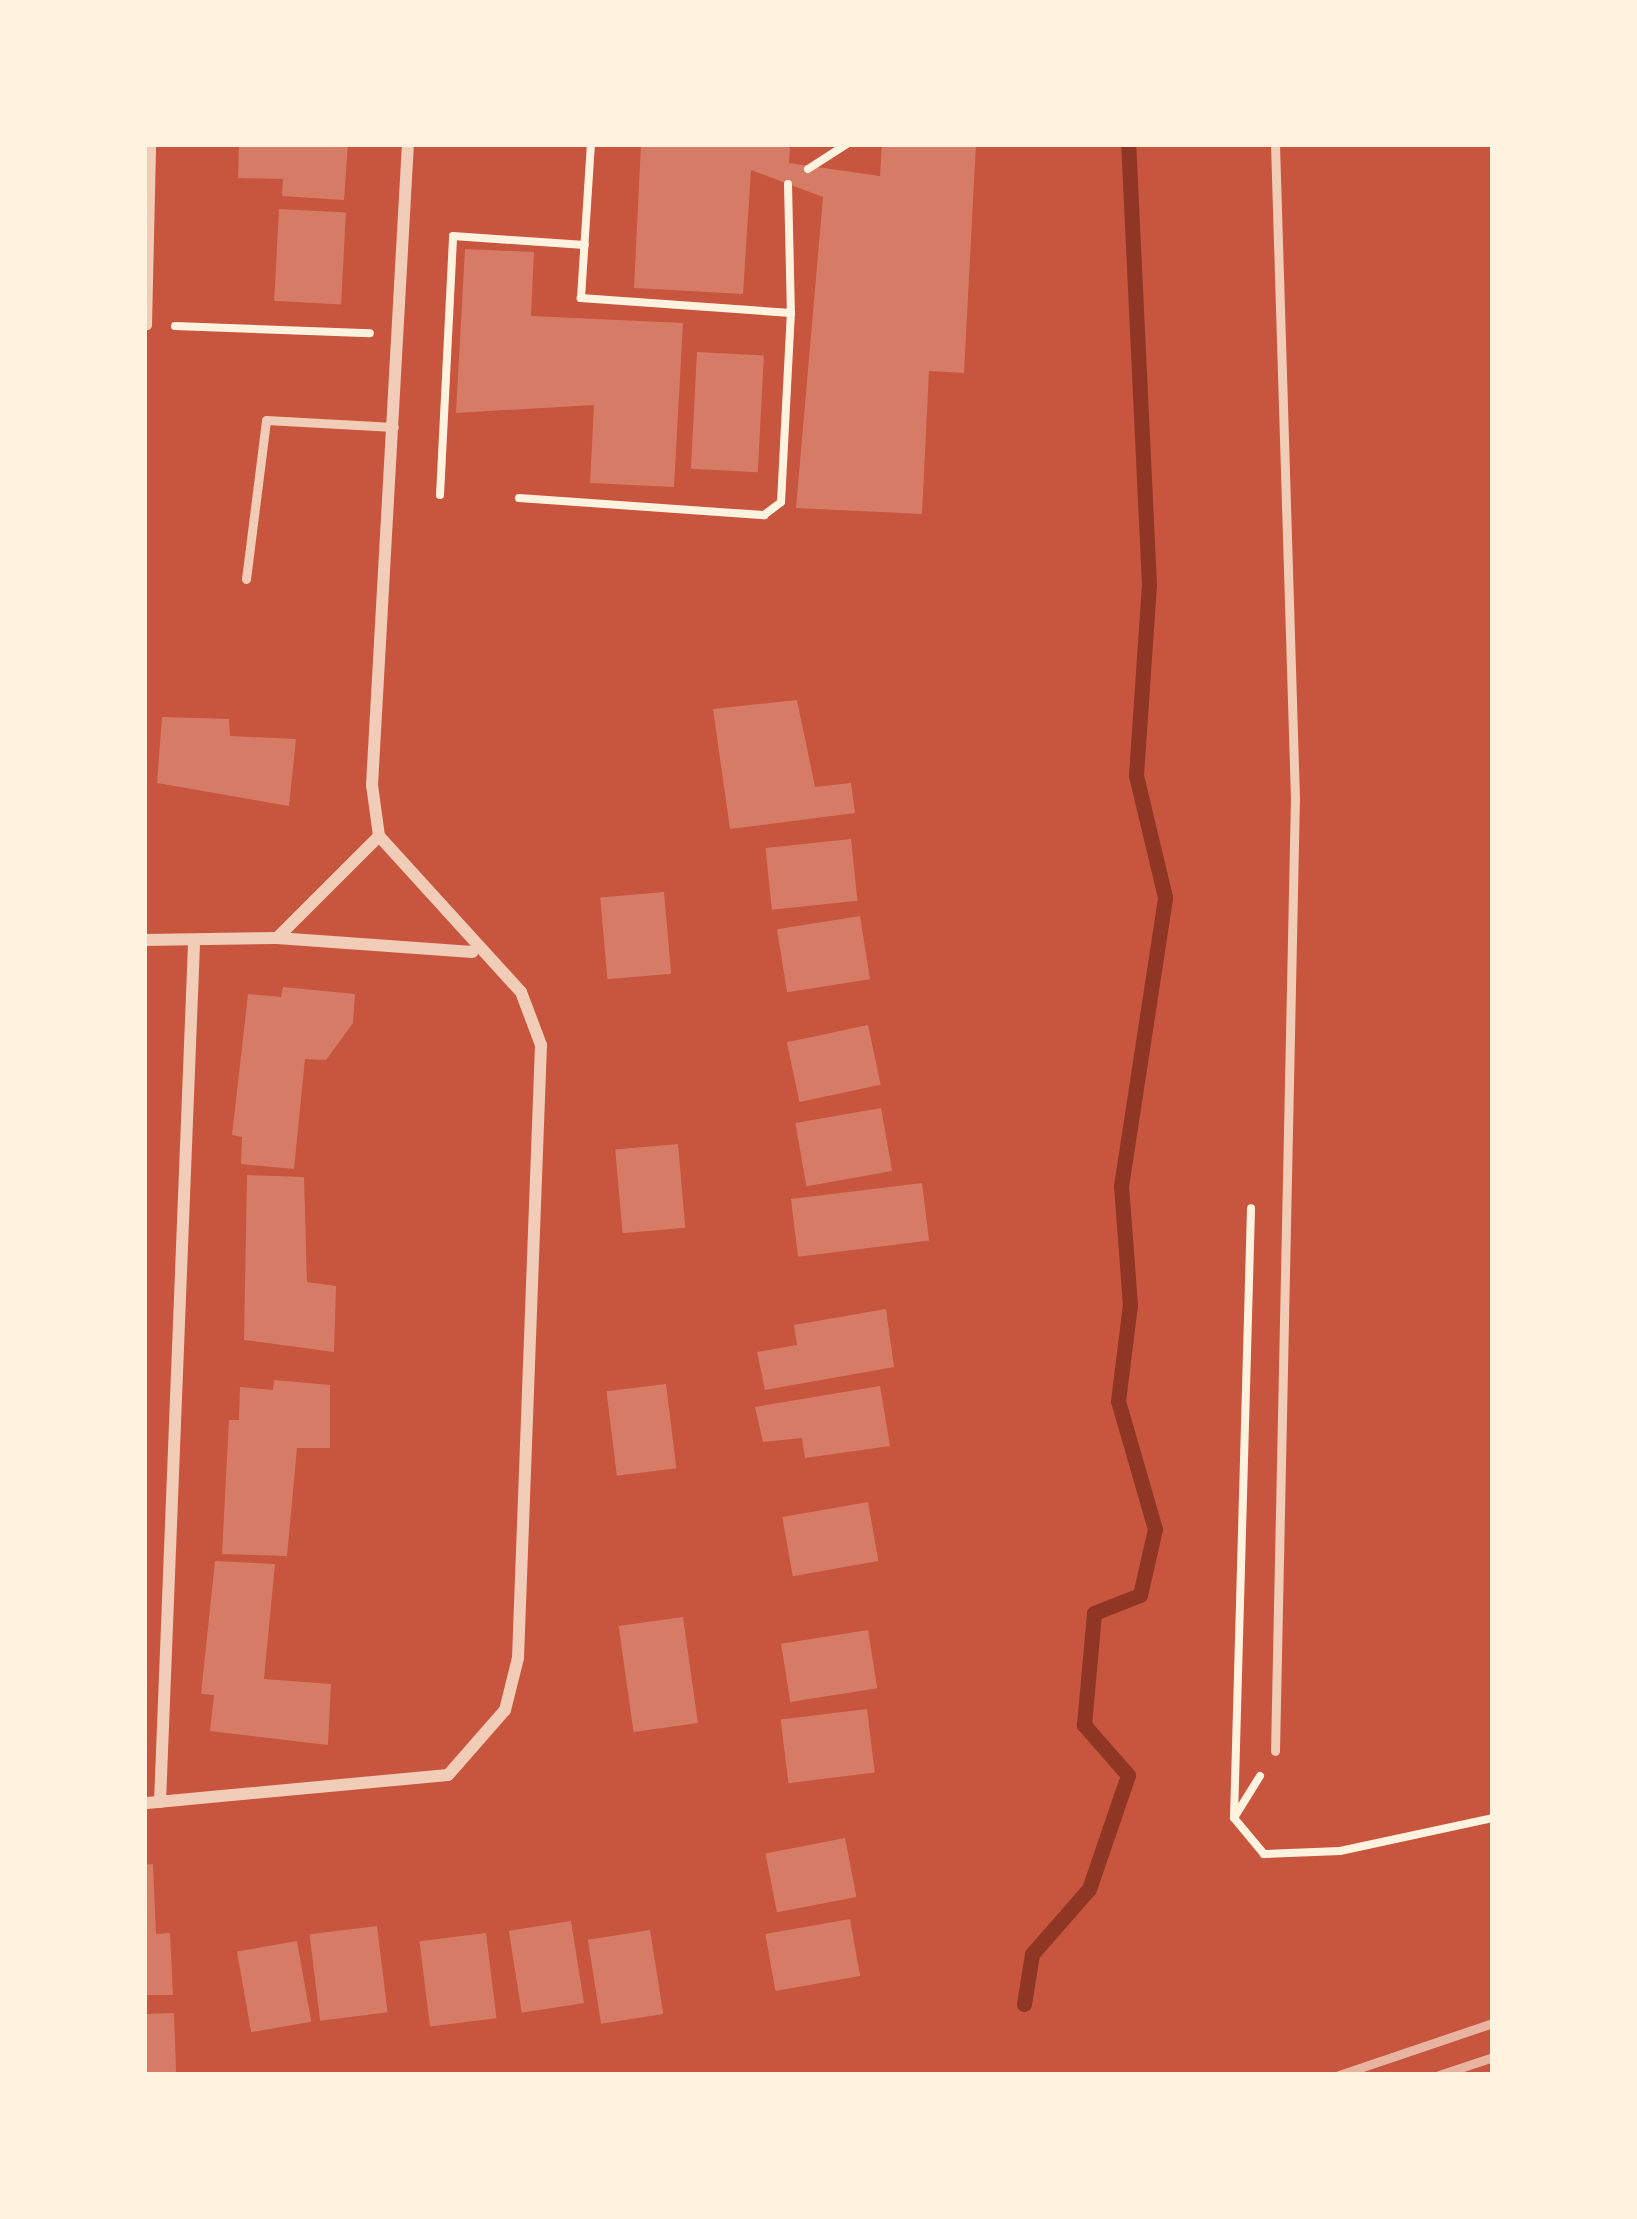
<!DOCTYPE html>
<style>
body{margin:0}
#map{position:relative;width:1637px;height:2219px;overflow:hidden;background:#c8553d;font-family:Quicksand,sans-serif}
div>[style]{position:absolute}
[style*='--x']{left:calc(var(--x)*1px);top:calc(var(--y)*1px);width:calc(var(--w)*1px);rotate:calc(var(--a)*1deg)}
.stream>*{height:15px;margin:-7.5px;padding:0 7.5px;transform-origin:7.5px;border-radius:7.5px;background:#8f3625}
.building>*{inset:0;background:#d67c66;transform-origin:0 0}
.path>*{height:8px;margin:-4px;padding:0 4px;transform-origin:4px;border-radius:4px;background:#fff3e0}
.service>*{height:9px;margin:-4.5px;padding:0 4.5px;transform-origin:4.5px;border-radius:4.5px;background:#f1ccb7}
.minor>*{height:12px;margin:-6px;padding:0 6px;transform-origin:6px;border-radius:6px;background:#f1ccb7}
.rail>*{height:9px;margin:-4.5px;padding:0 4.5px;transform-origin:4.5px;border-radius:4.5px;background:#e9b49f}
span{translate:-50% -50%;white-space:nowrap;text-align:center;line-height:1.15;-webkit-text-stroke:12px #fff3e0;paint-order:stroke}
.frame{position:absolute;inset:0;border:147px solid #fff3e0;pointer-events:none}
</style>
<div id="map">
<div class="stream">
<i style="--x:1024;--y:2004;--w:51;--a:-80.9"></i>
<i style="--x:1032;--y:1954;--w:86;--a:-48.8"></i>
<i style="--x:1089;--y:1889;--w:120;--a:-71.1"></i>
<i style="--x:1128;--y:1775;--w:67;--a:-131.3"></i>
<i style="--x:1084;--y:1725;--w:112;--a:-84.9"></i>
<i style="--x:1094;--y:1613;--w:49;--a:-21.4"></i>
<i style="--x:1140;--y:1595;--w:68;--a:-77.2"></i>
<i style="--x:1155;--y:1529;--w:133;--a:-106.1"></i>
<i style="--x:1118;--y:1401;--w:97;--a:-82.9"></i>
<i style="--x:1130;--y:1305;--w:119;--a:-94.3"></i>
<i style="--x:1121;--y:1186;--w:292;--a:-81.3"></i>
<i style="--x:1165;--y:897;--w:125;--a:-103.4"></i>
<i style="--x:1136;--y:775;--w:190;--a:-86.1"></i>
<i style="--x:1149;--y:585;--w:441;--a:-92.7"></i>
</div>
<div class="building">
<i style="clip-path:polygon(239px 144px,348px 144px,344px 200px,282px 196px,283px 179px,238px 178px)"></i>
<i style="clip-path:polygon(641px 144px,790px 144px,789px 163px,880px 176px,882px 144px,976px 144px,964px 373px,929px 371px,922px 514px,796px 508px,823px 197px,751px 170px,743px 294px,634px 288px)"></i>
<i style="left:279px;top:209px;width:67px;height:92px;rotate:3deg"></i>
<i style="clip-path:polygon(465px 249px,534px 252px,531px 316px,683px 323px,674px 487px,590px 483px,594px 405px,456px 413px)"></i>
<i style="left:697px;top:352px;width:67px;height:117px;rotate:3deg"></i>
<i style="clip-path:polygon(797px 700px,815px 787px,851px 783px,855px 813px,730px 829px,713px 709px)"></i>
<i style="clip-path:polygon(162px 717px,229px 719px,230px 736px,296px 739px,289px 806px,157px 783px)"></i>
<i style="left:851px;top:839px;width:62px;height:86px;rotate:84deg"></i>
<i style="left:664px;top:892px;width:82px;height:64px;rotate:85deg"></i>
<i style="left:860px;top:916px;width:64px;height:84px;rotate:81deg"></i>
<i style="clip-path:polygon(283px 987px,355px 994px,353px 1023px,326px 1060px,305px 1059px,294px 1169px,241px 1164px,242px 1137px,232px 1135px,248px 994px,281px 997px)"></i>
<i style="left:868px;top:1025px;width:61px;height:83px;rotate:78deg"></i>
<i style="left:881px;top:1108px;width:64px;height:87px;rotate:80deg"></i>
<i style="left:678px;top:1144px;width:84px;height:63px;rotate:85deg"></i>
<i style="clip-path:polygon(247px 1175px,304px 1177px,307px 1282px,336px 1286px,334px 1352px,244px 1340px)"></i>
<i style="left:922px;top:1183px;width:58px;height:132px;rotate:83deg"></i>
<i style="clip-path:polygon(886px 1309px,894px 1367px,765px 1390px,757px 1352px,797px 1345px,794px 1325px)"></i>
<i style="clip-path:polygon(274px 1380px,330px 1385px,330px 1448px,297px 1448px,287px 1556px,222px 1554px,229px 1420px,239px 1420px,240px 1387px,273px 1390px)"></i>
<i style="left:666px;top:1384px;width:85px;height:60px;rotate:83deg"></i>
<i style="clip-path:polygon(880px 1386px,890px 1446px,805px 1458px,802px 1438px,763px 1442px,755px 1407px)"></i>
<i style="left:868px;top:1502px;width:60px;height:87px;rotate:80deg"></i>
<i style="clip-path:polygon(215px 1561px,275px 1564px,264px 1679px,331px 1684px,328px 1745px,210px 1731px,214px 1695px,201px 1694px)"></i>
<i style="left:683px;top:1617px;width:107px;height:65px;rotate:82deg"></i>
<i style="left:868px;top:1630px;width:59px;height:88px;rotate:81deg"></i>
<i style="left:867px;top:1709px;width:64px;height:87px;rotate:83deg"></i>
<i style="left:845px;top:1838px;width:60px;height:81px;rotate:79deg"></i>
<i style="clip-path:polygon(153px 1864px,156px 1934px,170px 1933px,173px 1995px,144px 1995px,144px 1865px)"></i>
<i style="left:850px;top:1919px;width:58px;height:86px;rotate:80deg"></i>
<i style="left:571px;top:1921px;width:83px;height:63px;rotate:81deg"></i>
<i style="left:377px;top:1926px;width:87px;height:68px;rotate:83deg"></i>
<i style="left:650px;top:1930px;width:85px;height:63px;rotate:81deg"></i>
<i style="left:486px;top:1933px;width:86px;height:67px;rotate:83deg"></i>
<i style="left:297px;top:1941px;width:82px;height:61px;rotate:80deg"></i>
<i style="left:174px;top:2013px;width:59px;height:30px;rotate:88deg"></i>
</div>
<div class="path">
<i style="--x:808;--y:169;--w:46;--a:-32.7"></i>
<i style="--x:788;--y:184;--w:129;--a:88.7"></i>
<i style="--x:175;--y:326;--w:195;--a:2.1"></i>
<i style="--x:440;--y:495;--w:259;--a:-87.1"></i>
<i style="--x:453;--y:236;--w:132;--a:3.9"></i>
<i style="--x:519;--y:498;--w:246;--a:4"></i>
<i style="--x:764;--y:515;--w:21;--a:-37"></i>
<i style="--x:781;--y:502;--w:189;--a:-87"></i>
<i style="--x:791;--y:313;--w:211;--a:-175.9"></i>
<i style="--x:581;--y:298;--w:154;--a:-86.3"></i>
<i style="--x:1260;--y:1776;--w:49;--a:121.8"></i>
<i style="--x:1234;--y:1818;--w:47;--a:50.2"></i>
<i style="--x:1264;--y:1854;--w:76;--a:-2.3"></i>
<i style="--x:1340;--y:1851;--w:157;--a:-12.2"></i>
<i style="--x:1234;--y:1818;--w:610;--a:-88.4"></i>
</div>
<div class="service">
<i style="--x:147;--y:325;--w:181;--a:-88.7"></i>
<i style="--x:246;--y:579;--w:160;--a:-82.8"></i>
<i style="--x:266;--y:420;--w:128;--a:3.1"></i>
<i style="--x:1275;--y:1751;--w:952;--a:-88.8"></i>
<i style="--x:1295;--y:799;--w:655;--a:-91.75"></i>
</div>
<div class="minor">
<i style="--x:379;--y:836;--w:51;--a:-97.8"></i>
<i style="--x:372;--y:785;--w:642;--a:-86.79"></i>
<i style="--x:277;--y:938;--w:196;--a:4.1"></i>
<i style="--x:144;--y:940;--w:133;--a:-0.9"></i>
<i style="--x:277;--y:938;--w:144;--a:-45"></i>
<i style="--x:379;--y:836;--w:211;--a:47.7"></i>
<i style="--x:521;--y:992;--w:57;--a:69.3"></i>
<i style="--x:541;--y:1045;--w:613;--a:92.15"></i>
<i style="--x:518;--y:1658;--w:54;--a:104"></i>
<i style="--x:505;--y:1710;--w:86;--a:131.2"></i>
<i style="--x:448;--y:1775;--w:305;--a:174.7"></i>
<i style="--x:160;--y:1802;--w:860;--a:-87.73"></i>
</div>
<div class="rail">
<i style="--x:1339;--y:2075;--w:163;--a:-18.7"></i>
<i style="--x:1439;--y:2075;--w:57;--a:-18.4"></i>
</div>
<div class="frame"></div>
</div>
